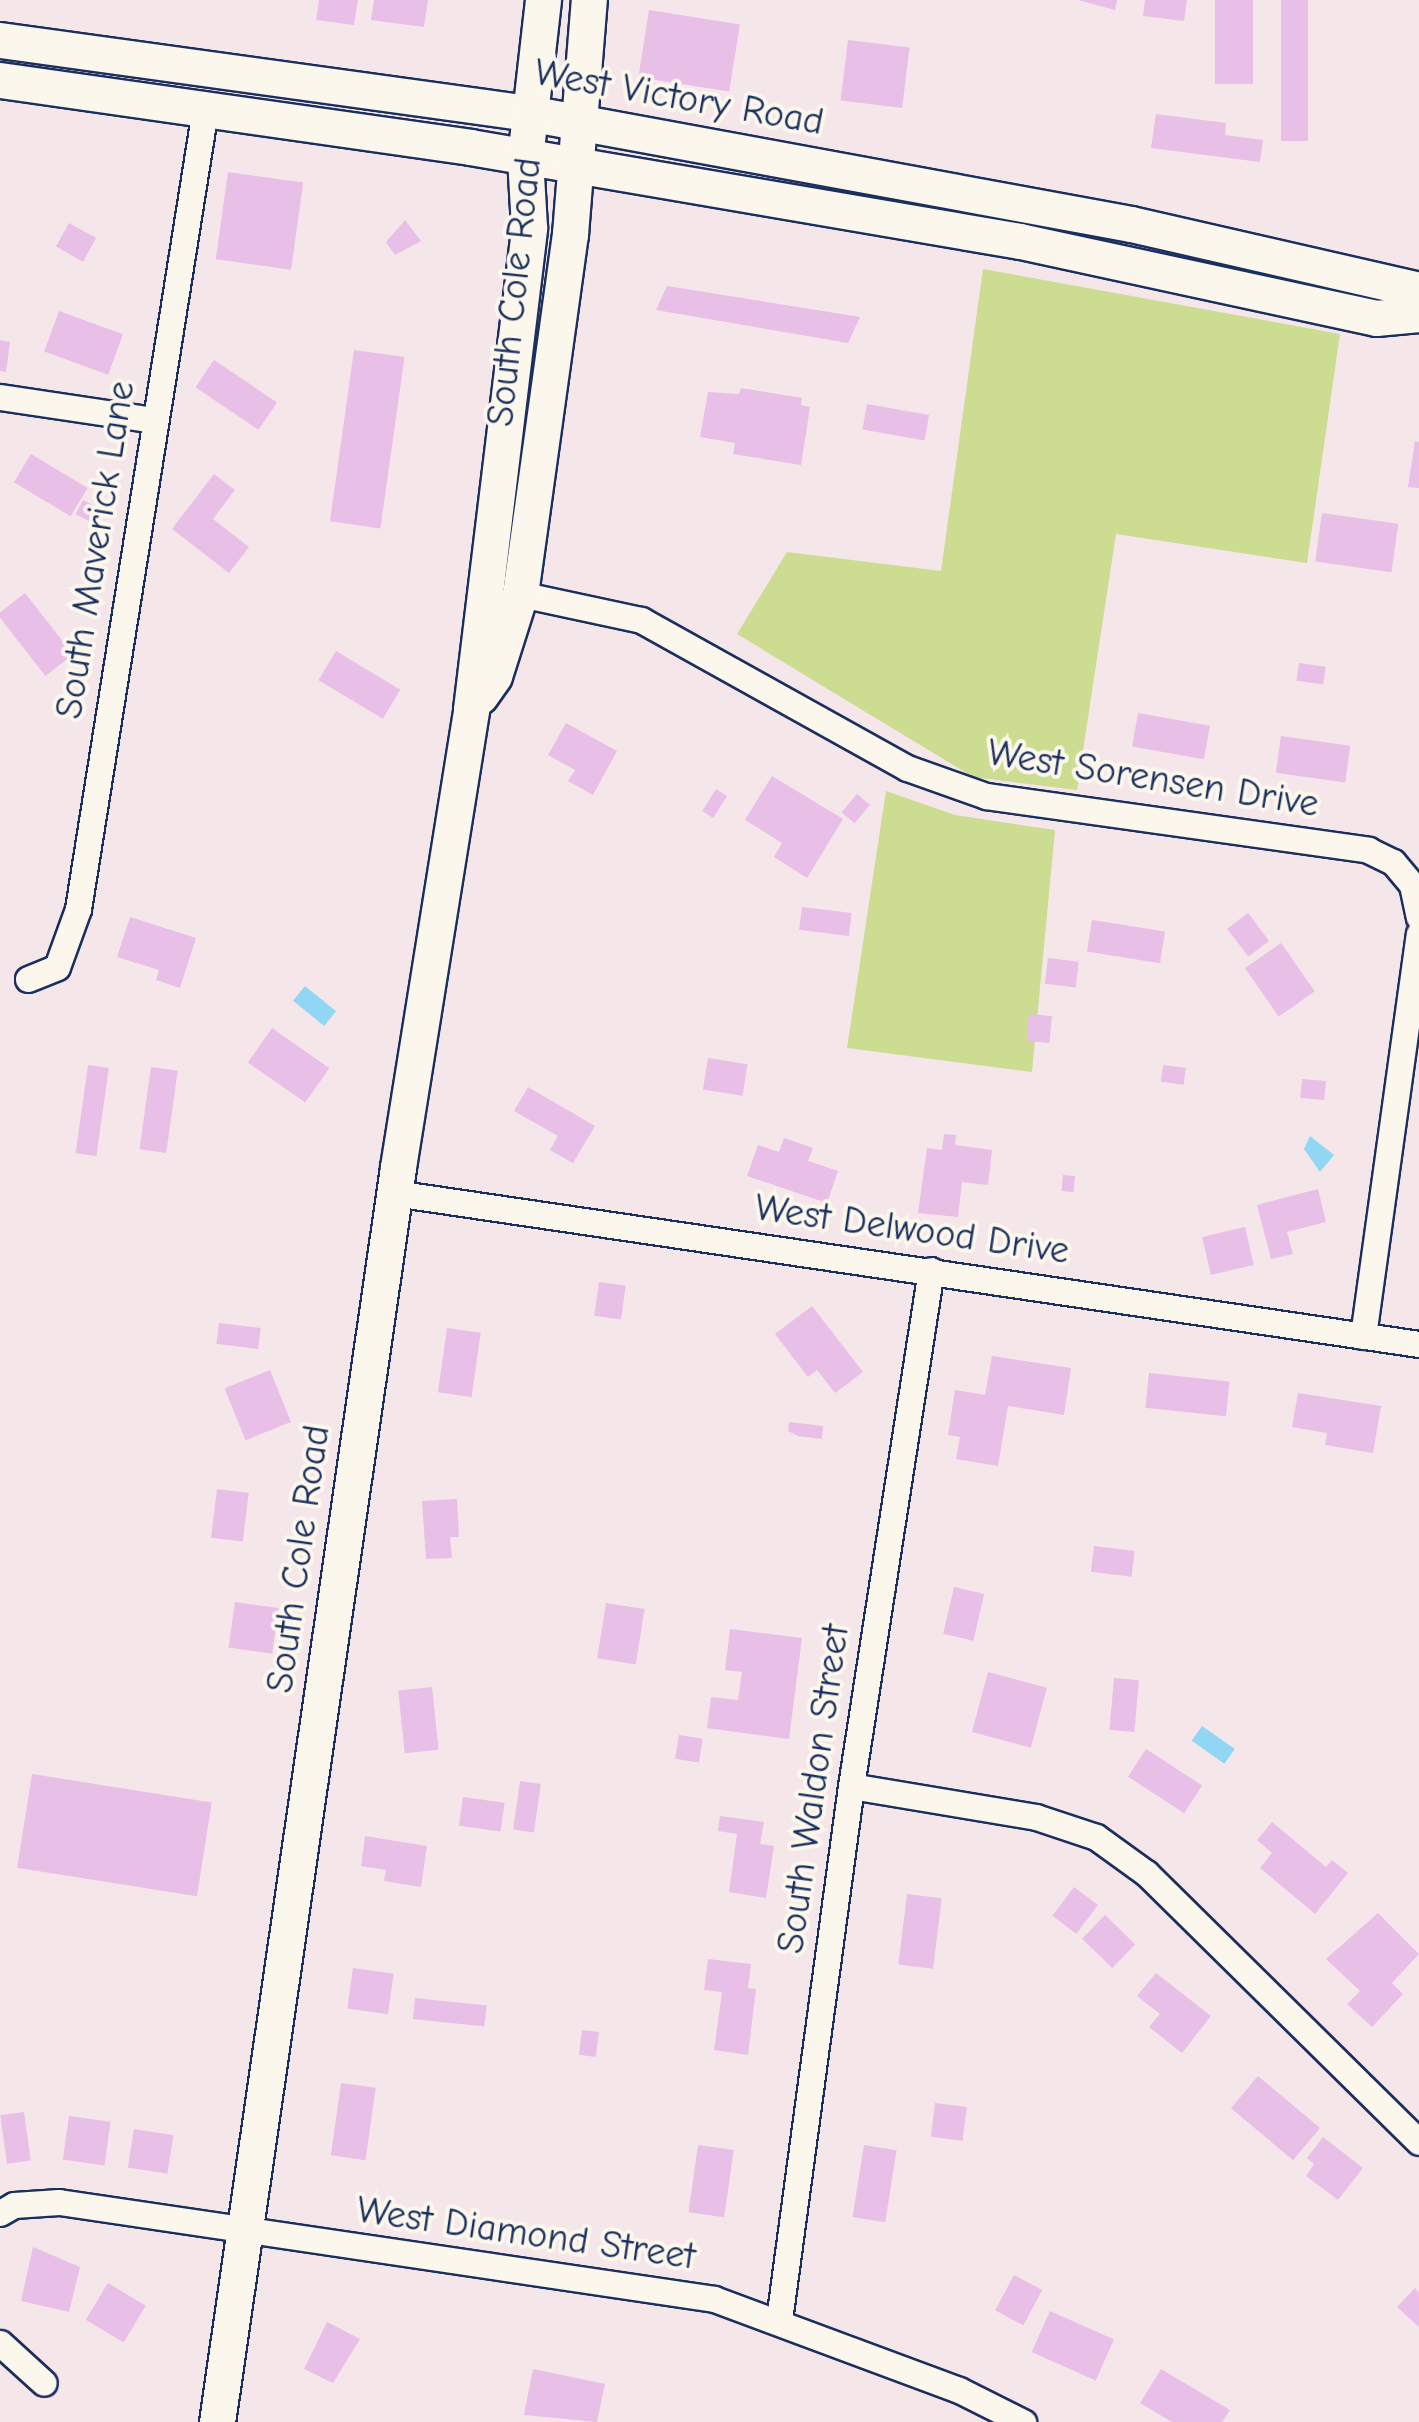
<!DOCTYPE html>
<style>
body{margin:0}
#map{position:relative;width:1419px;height:2422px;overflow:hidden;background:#f5e6ea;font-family:"Comic Neue",sans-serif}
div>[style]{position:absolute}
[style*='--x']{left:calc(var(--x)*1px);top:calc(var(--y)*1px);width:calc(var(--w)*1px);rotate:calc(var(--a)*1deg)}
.green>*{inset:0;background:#ccdd91}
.water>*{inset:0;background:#91d7f3;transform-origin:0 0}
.building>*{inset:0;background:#e8bfe7;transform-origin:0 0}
.roads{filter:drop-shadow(2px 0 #1b2f5e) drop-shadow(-2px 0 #1b2f5e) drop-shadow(0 2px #1b2f5e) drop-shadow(0 -2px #1b2f5e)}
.street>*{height:25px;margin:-12.5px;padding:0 12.5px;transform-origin:12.5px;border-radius:12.5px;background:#fbf7ec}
.secondary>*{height:35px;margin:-17.5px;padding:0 17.5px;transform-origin:17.5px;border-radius:17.5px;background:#fbf7ec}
span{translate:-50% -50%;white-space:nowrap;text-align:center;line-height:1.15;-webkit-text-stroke:8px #fbf7ec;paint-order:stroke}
.street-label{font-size:38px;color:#1b2f5e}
</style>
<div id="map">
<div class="green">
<i style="clip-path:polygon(983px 269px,1340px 334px,1307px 563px,1116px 534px,1077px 790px,973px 777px,737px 634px,787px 552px,941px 571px)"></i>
<i style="clip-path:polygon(886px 791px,955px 815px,1055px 830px,1032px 1072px,847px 1048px)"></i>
</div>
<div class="water">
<i style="left:305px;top:986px;width:40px;height:19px;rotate:39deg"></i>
<i style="clip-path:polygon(1310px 1136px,1334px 1155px,1320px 1172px,1304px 1149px)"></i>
<i style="left:1202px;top:1726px;width:40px;height:18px;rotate:35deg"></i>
</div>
<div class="building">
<i style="clip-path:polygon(319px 0,358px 0,354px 25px,316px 20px)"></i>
<i style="clip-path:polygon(374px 0,428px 0,424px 27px,371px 20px)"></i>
<i style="clip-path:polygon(1078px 0,1117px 0,1115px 10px)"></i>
<i style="clip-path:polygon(1145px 0,1187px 0,1184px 21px,1143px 16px)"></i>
<i style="left:1215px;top:0;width:38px;height:84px"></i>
<i style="left:1281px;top:0;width:27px;height:141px"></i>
<i style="left:649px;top:10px;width:92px;height:68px;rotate:9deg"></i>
<i style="left:848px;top:40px;width:62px;height:61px;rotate:7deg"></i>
<i style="clip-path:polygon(1156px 114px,1226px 123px,1225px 135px,1263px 140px,1260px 162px,1151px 148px)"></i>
<i style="left:228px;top:172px;width:76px;height:88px;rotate:8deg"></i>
<i style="clip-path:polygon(405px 220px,421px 241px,395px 255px,386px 242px)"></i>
<i style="left:69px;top:223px;width:31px;height:27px;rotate:29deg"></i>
<i style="clip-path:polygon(667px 286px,860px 317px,848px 343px,656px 310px)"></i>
<i style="left:59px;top:311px;width:68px;height:43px;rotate:20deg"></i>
<i style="clip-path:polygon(0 340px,10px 342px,6px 372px,0 371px)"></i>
<i style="left:354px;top:350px;width:51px;height:173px;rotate:8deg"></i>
<i style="left:214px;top:360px;width:76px;height:33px;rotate:34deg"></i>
<i style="clip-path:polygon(741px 388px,802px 398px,801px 405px,810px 407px,801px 465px,733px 454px,735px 443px,700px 437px,708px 392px,739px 394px)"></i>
<i style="left:867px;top:404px;width:63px;height:26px;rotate:10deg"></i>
<i style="clip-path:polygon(1415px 441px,1419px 442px,1419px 488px,1408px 487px)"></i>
<i style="left:31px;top:454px;width:66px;height:33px;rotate:31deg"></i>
<i style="clip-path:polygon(214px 474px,235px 490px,213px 519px,249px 547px,229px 573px,172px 529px)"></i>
<i style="left:83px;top:500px;width:16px;height:16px;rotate:27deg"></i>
<i style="left:1322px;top:513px;width:77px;height:49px;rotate:8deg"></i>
<i style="left:25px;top:593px;width:78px;height:35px;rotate:52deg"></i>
<i style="left:336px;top:651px;width:75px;height:34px;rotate:31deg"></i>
<i style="left:1299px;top:663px;width:27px;height:18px;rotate:8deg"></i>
<i style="left:1138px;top:713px;width:73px;height:34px;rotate:10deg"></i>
<i style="clip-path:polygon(566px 723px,617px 751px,593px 795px,568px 781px,575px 770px,548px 755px)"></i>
<i style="left:1281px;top:736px;width:70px;height:37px;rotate:8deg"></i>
<i style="clip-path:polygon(772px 776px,843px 819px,807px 878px,774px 857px,782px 843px,745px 820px)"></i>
<i style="left:716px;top:789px;width:13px;height:26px;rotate:32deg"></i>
<i style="left:857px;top:794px;width:17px;height:24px;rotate:40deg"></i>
<i style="left:802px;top:907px;width:50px;height:23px;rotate:7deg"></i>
<i style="left:1248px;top:913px;width:35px;height:26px;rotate:53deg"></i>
<i style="clip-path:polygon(130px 917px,196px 938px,180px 988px,156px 980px,159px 970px,117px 957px)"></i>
<i style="left:1092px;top:920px;width:74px;height:32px;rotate:9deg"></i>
<i style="left:1281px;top:943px;width:59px;height:44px;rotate:55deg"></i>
<i style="left:1048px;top:958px;width:31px;height:26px;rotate:7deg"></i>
<i style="left:1029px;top:1014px;width:23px;height:27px;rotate:5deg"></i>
<i style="left:272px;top:1028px;width:70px;height:42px;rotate:35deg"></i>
<i style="left:708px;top:1058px;width:40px;height:32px;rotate:9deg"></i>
<i style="left:88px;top:1065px;width:21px;height:89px;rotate:8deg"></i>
<i style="left:1163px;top:1065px;width:23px;height:17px;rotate:7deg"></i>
<i style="left:151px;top:1067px;width:27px;height:83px;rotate:8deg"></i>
<i style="left:1302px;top:1079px;width:24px;height:19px;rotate:5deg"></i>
<i style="clip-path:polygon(528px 1087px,595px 1126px,573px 1163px,550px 1150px,558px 1136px,514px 1111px)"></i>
<i style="clip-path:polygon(944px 1134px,956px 1135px,955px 1145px,992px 1150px,988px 1185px,962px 1182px,958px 1217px,918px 1213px,927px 1148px,942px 1150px)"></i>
<i style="clip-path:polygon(784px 1138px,813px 1148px,808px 1161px,838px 1171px,827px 1203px,747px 1176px,758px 1145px,779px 1152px)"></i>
<i style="left:1063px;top:1175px;width:12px;height:16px;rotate:5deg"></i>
<i style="clip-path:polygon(1318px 1189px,1326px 1222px,1287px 1232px,1293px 1254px,1271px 1259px,1257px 1205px)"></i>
<i style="left:1245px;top:1227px;width:39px;height:44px;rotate:77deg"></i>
<i style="left:599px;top:1282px;width:27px;height:34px;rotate:8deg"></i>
<i style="clip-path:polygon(812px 1306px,863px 1372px,835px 1393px,817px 1370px,808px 1377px,775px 1334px)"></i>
<i style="left:219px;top:1323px;width:42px;height:21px;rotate:7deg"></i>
<i style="left:447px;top:1328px;width:34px;height:65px;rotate:8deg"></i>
<i style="clip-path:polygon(992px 1356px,1071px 1368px,1064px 1415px,1008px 1406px,998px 1466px,956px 1459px,960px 1437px,948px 1435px,955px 1390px,985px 1395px)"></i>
<i style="left:270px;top:1370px;width:56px;height:49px;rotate:68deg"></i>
<i style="left:1149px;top:1373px;width:81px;height:35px;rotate:6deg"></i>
<i style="clip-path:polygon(1298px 1393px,1381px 1406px,1373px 1453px,1325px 1445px,1327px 1433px,1292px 1427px)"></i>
<i style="clip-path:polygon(789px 1422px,823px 1426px,822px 1439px,798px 1436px,788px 1431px)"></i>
<i style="left:217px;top:1489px;width:32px;height:49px;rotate:7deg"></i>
<i style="clip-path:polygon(457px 1499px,459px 1537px,450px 1537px,452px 1558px,426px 1559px,422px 1501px)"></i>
<i style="left:1094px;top:1546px;width:41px;height:26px;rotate:7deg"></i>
<i style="left:954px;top:1587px;width:31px;height:48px;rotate:13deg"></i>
<i style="left:235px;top:1602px;width:44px;height:46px;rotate:8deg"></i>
<i style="left:606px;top:1603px;width:39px;height:56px;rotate:9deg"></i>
<i style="clip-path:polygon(730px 1629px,802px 1638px,789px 1739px,707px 1728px,711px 1697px,738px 1700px,742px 1672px,725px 1670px)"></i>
<i style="left:988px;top:1672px;width:61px;height:62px;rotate:15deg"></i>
<i style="left:1114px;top:1678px;width:25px;height:52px;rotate:5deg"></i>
<i style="left:432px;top:1687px;width:63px;height:34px;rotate:84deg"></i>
<i style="left:679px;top:1735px;width:24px;height:24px;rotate:9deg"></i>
<i style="left:1146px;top:1749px;width:67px;height:33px;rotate:33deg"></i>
<i style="left:32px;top:1774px;width:182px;height:95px;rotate:9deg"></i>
<i style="left:520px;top:1781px;width:21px;height:49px;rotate:8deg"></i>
<i style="left:463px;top:1797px;width:42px;height:29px;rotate:8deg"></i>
<i style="clip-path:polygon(720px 1816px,764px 1822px,760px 1844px,774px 1846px,766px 1898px,729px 1892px,737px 1834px,718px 1831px)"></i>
<i style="clip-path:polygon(1272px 1822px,1326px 1867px,1332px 1860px,1348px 1873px,1315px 1914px,1260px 1868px,1272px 1853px,1257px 1840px)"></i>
<i style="clip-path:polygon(365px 1836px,427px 1846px,421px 1887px,384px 1881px,386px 1870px,361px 1866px)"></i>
<i style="left:1074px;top:1887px;width:30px;height:36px;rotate:37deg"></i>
<i style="left:907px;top:1894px;width:35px;height:71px;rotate:7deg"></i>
<i style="clip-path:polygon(1378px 1913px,1419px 1954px,1392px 1983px,1403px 1994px,1372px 2027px,1347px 2004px,1360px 1991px,1326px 1959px)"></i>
<i style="left:1105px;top:1915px;width:42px;height:33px;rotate:44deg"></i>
<i style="clip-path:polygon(708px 1959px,751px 1964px,748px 1988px,756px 1989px,748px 2055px,714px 2050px,722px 1992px,704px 1990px)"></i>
<i style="left:353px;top:1968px;width:41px;height:41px;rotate:8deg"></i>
<i style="clip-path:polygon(1156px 1973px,1211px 2016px,1182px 2053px,1149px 2027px,1160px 2014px,1137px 1996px)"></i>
<i style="left:415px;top:1998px;width:72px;height:21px;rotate:6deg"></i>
<i style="left:582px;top:2030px;width:17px;height:25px;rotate:7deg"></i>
<i style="left:1258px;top:2076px;width:81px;height:42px;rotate:40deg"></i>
<i style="left:341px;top:2083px;width:35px;height:73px;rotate:8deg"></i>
<i style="left:935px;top:2103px;width:32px;height:34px;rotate:7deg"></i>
<i style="left:24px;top:2112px;width:49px;height:24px;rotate:82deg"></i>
<i style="left:69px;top:2116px;width:42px;height:44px;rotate:8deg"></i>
<i style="left:134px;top:2129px;width:40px;height:39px;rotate:9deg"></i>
<i style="clip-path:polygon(1323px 2137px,1363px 2168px,1338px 2200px,1306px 2176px,1314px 2164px,1307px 2158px)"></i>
<i style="left:698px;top:2145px;width:36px;height:68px;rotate:8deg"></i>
<i style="left:864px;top:2145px;width:33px;height:73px;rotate:9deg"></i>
<i style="clip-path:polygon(33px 2247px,80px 2267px,69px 2312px,21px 2301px)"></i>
<i style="left:1014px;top:2275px;width:32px;height:40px;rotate:28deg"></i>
<i style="left:108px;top:2283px;width:44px;height:43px;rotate:31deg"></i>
<i style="clip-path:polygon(1415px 2288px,1419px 2293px,1419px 2327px,1397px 2307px)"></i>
<i style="left:1050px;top:2311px;width:70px;height:45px;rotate:24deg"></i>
<i style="clip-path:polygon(327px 2322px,360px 2339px,333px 2383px,304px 2369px)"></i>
<i style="clip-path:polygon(533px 2369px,605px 2384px,597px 2422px,524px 2415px)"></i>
<i style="clip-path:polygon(1161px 2369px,1230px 2410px,1222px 2422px,1172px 2422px,1140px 2403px)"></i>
</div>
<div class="roads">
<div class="street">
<i style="--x:0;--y:397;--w:155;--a:8.5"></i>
<i style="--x:520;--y:594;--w:124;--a:12.1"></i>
<i style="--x:641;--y:620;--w:304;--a:29.1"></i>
<i style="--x:907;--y:768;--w:84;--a:19.5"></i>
<i style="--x:986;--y:796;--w:386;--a:8"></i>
<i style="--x:1368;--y:850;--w:28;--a:26"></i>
<i style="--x:1393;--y:862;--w:30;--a:50"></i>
<i style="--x:1412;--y:885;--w:33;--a:78"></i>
<i style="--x:28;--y:979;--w:31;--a:-22"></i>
<i style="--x:57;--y:967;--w:62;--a:-70.1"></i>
<i style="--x:78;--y:909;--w:809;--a:-80.97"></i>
<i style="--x:394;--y:1193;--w:1036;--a:8.38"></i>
<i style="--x:1363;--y:1336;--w:406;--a:-82.1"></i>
<i style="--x:851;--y:1786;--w:188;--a:9.5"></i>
<i style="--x:1036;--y:1817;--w:63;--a:18.4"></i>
<i style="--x:1096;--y:1837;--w:62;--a:35.8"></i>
<i style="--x:1146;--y:1873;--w:383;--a:44.6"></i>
<i style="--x:0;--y:2213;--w:16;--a:-30"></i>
<i style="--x:14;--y:2205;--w:45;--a:-3.8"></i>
<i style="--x:59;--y:2202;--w:662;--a:8.42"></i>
<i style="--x:714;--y:2299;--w:261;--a:20.4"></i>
<i style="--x:959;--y:2390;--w:72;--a:26.6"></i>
<i style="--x:779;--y:2320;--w:539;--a:-82.32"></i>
<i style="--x:851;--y:1786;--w:522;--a:-81.19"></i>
<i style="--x:0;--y:2343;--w:59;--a:42.3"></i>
</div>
<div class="secondary">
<i style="--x:0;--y:40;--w:533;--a:7.87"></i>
<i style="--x:528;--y:113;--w:613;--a:10.43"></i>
<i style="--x:1131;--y:224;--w:295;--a:12.9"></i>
<i style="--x:0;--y:80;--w:475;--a:8.1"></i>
<i style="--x:470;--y:147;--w:558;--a:9.7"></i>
<i style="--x:1020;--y:241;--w:364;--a:12.2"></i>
<i style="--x:1376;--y:318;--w:43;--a:-5.3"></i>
<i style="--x:480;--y:696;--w:24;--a:-55"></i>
<i style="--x:494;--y:676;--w:86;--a:-72.4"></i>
<i style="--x:520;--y:594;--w:363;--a:-82.1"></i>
<i style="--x:570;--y:234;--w:235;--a:-85.4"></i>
<i style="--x:217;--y:2422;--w:1268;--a:-81.79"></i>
<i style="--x:398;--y:1167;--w:464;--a:-80.9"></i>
<i style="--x:471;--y:709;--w:485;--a:-83.1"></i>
<i style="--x:529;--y:227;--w:69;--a:-93.3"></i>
<i style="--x:525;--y:158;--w:159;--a:-83.5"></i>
</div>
</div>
<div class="street-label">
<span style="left:679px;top:98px;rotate:10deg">West Victory Road</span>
<span style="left:515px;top:292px;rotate:-84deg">South Cole Road</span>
<span style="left:96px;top:550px;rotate:-81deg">South Maverick Lane</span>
<span style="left:1153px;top:779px;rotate:9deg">West Sorensen Drive</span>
<span style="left:912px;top:1230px;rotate:8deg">West Delwood Drive</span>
<span style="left:299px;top:1559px;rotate:-82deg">South Cole Road</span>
<span style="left:814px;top:1789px;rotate:-82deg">South Waldon Street</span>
<span style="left:526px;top:2234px;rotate:8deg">West Diamond Street</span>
</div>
</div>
